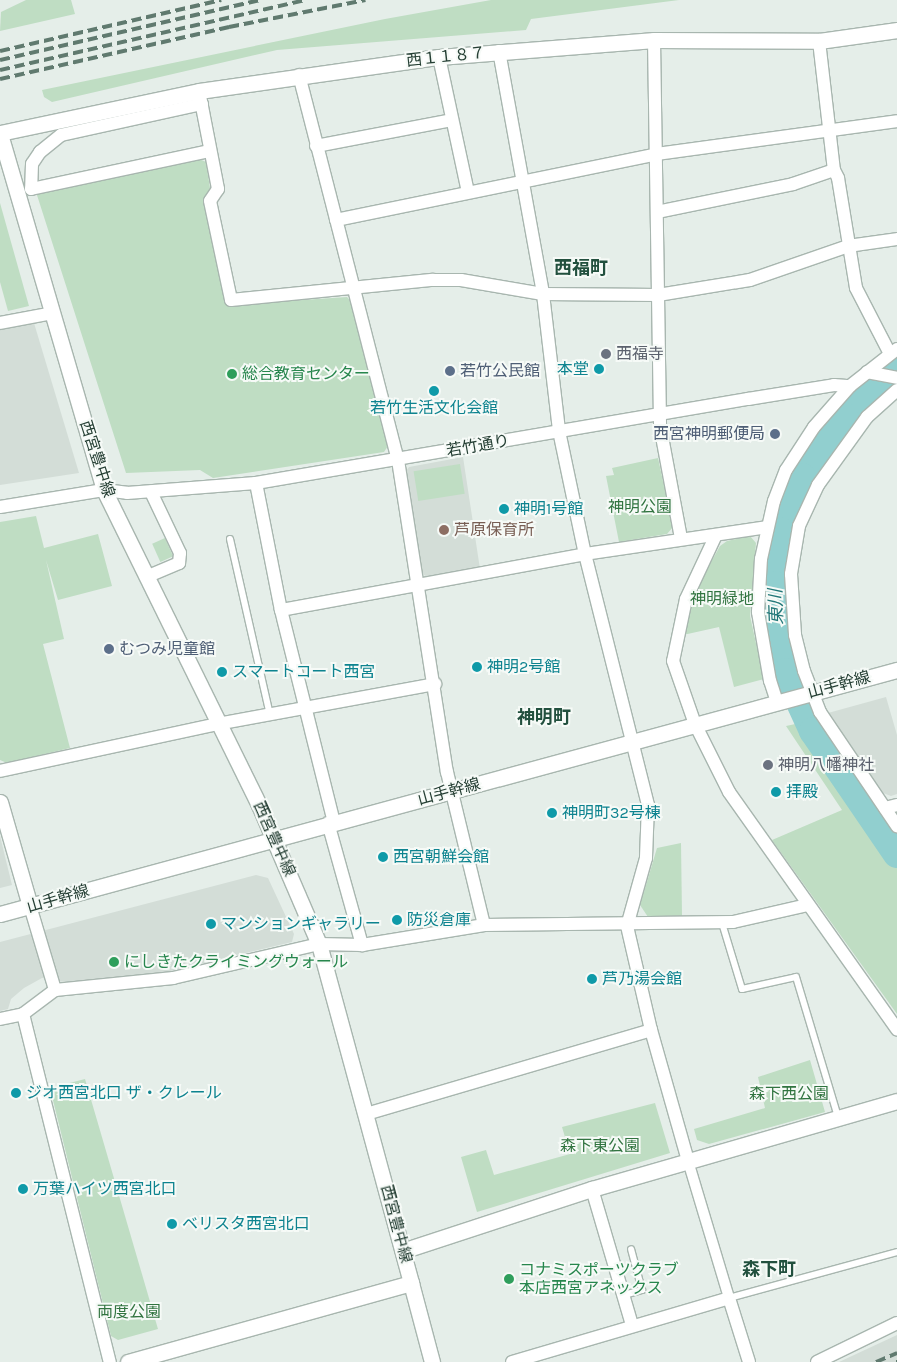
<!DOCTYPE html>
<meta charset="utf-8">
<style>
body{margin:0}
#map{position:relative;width:897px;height:1362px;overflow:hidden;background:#e5eee9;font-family:Karla,"Noto Sans JP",sans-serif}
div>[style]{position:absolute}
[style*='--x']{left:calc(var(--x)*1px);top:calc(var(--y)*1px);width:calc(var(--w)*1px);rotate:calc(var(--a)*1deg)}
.built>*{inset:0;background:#d3ddd7}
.green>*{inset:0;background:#bfddc3;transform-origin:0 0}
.river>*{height:28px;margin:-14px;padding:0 14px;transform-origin:14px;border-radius:14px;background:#91cfcf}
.roads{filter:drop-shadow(1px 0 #a8b6af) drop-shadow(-1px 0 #a8b6af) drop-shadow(0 1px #a8b6af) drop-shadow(0 -1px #a8b6af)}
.service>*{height:6px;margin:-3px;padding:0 3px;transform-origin:3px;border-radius:3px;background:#fff}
.pedestrian>*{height:10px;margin:-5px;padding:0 5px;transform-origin:5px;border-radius:5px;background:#fff}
.minor>*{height:12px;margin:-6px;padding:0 6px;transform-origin:6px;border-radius:6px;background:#fff}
.tertiary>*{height:15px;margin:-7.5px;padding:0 7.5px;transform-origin:7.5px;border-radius:7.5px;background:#fff}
.secondary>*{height:15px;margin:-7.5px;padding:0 7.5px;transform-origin:7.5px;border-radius:7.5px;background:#fff}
.rail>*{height:4px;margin-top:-2px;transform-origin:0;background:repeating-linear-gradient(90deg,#607a6f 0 10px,transparent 0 15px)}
.dots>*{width:14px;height:14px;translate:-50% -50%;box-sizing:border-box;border:2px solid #f6faf7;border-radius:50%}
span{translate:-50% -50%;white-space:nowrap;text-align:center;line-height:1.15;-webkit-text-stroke:4px #f6faf7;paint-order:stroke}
.street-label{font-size:16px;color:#253f34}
.worship-label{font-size:16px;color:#5b616d}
.left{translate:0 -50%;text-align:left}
.culture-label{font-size:16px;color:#0d838f}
.right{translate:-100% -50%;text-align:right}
.service-label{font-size:16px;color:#4e5e75}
.leisure-label{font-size:16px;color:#27864d}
.park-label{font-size:16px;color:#317440}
.education-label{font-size:16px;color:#785e54}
.neighbourhood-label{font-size:18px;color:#22503e;font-weight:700}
.water-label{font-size:18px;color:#217778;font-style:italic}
</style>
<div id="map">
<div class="built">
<i style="clip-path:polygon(34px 323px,79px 473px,0 485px,0 330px)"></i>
<i style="clip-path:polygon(463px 457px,480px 569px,430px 578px,420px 573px,404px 474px,409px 467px)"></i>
<i style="clip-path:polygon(886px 697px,897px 735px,897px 794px,891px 796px,883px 793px,828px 713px)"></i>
<i style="clip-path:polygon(0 836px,12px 885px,0 888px)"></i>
<i style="clip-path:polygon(256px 875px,268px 878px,294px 934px,292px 942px,154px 975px,64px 982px,42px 978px,24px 988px,11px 999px,8px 1009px,0 1011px,0 942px)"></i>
<i style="clip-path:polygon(897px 1335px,897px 1362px,839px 1362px)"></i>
</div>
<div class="green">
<i style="clip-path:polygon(26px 0,71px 0,75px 14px,0 31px,1px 12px)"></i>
<i style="clip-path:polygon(491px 0,679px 0,531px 19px,526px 30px,277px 50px,52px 102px,44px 97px,42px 90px,385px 19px)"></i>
<i style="clip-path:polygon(197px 158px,206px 162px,228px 305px,347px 297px,353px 303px,390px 443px,384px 452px,213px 478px,200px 470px,126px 473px,36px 192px)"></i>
<i style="clip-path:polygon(0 203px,29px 306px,8px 311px,0 282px)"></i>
<i style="clip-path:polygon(658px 458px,673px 527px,667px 534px,619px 542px,606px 476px,614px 475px,612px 468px)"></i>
<i style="left:460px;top:464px;width:30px;height:47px;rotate:81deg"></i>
<i style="clip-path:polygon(36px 516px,44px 548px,98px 534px,112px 586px,58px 600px,46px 560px,64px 639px,43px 644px,70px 748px,7px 763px,0 760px,0 522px)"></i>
<i style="clip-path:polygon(750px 536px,756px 543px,750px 616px,764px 679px,734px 687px,719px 627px,683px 635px,695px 591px,720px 546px,727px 541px)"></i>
<i style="left:165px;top:538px;width:20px;height:14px;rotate:66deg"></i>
<i style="clip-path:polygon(800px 723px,897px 867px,897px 1014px,772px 840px,842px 810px,786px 726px)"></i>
<i style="clip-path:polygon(681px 843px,682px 916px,650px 920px,640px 905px,657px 848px)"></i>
<i style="clip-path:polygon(810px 1060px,825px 1112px,709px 1144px,697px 1140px,694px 1129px,765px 1108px,758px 1077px)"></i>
<i style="clip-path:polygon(85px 1079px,158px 1329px,118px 1340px,111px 1336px,50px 1088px)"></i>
<i style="clip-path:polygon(655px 1103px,670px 1153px,477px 1212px,461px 1157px,486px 1150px,494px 1175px,570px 1154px,562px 1127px)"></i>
</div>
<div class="river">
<i style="--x:897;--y:369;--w:71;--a:138.4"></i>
<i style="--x:844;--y:416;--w:74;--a:124.5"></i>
<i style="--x:802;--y:477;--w:58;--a:112.2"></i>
<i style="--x:780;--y:531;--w:54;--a:95.3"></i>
<i style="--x:775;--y:585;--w:51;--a:87.8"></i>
<i style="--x:777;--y:636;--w:37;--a:76"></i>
<i style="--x:786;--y:672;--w:65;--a:65.4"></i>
<i style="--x:813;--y:731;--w:149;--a:55.7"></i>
</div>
<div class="roads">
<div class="service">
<i style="--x:230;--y:539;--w:180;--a:77.2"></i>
<i style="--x:722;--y:923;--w:69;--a:73.1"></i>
<i style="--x:742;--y:989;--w:55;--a:-12.5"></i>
<i style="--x:796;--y:977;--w:146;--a:73.3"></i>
<i style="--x:624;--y:1295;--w:19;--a:-16"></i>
<i style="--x:642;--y:1290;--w:42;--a:-105"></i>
<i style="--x:729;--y:1298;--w:174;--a:-15.3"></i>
</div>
<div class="pedestrian">
<i style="--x:688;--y:1161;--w:143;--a:73.3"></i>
</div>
<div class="minor">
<i style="--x:654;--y:40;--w:386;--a:89.1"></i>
<i style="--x:660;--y:426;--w:114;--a:79.4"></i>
<i style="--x:819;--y:41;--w:130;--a:83.4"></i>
<i style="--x:834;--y:170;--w:9;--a:63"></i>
<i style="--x:838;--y:178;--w:111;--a:80.7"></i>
<i style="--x:856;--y:288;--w:74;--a:62.7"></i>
<i style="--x:499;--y:51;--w:247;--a:79.7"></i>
<i style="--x:543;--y:294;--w:138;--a:83.3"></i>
<i style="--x:559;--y:431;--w:126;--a:78.1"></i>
<i style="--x:585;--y:554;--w:259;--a:75.9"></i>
<i style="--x:648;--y:805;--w:53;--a:92.2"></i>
<i style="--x:646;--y:858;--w:71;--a:105.6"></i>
<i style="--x:627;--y:926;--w:107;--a:77"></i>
<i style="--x:651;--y:1030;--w:136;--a:74.2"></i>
<i style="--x:439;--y:57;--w:138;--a:77.9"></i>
<i style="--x:299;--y:75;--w:398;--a:75.6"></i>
<i style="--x:398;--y:460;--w:316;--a:81.1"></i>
<i style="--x:447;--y:772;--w:157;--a:76.4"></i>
<i style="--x:199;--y:91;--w:100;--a:79"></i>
<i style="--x:218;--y:189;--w:14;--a:124"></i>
<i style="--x:210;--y:201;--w:101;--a:78"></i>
<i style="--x:231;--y:300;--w:203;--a:-5.7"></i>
<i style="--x:433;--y:280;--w:28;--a:0"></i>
<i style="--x:461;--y:280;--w:83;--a:9.7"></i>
<i style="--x:543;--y:294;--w:115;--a:0.5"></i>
<i style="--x:658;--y:295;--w:93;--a:-9.3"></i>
<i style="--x:750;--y:280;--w:104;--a:-19.1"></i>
<i style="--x:848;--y:246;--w:49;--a:-8.1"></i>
<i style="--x:202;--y:104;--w:144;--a:167.6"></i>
<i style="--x:61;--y:135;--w:27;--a:141"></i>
<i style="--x:40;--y:152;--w:14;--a:124"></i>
<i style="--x:32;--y:164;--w:25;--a:92"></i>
<i style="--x:31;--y:189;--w:183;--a:-12"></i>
<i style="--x:316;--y:146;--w:138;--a:-10.8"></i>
<i style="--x:657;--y:212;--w:139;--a:-11.6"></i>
<i style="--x:793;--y:184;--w:43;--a:-18.9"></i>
<i style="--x:336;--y:220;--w:328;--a:-11.6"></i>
<i style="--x:657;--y:154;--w:242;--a:-7.8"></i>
<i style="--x:0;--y:323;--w:54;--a:-10.7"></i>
<i style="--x:867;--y:372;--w:31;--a:11"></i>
<i style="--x:897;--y:390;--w:40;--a:138"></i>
<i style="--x:867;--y:417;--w:84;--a:125.8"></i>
<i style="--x:818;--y:485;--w:45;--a:114.9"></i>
<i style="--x:799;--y:526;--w:49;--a:99.5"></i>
<i style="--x:791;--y:574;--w:61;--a:86.2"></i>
<i style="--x:795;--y:635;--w:37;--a:76"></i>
<i style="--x:804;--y:671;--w:44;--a:68.7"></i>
<i style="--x:820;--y:712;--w:138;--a:56"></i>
<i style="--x:256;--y:483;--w:129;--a:78.9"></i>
<i style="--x:281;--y:610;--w:219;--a:76"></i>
<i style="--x:0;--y:507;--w:105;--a:-9.3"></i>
<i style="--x:104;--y:490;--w:23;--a:7"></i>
<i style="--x:127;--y:493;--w:129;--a:-4.4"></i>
<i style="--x:256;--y:483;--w:499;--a:-9.7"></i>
<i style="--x:748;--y:399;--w:87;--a:-9.2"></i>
<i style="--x:834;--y:385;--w:16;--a:4"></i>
<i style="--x:716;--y:535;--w:71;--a:115.1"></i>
<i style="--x:686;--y:599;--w:63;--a:101.8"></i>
<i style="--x:673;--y:661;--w:67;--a:70.8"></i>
<i style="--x:695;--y:724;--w:76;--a:63.4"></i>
<i style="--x:729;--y:792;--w:291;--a:54.7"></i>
<i style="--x:146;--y:577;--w:36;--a:-23"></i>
<i style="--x:179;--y:563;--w:10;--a:-84"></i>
<i style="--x:180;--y:553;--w:68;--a:-115.4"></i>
<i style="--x:281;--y:610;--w:309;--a:-10.4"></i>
<i style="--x:585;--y:554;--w:184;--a:-8.4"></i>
<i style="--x:777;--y:702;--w:22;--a:-108"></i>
<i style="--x:770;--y:681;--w:70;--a:-99.9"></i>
<i style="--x:758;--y:612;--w:53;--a:-86.8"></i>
<i style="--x:761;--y:559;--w:59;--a:-77.4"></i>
<i style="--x:774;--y:501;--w:33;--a:-69"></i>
<i style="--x:786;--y:470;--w:51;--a:-56.9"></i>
<i style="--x:814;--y:427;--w:55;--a:-48.7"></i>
<i style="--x:850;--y:386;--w:60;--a:-38.2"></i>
<i style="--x:0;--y:771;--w:222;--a:-12.2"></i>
<i style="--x:217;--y:724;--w:222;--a:-10.4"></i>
<i style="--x:885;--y:808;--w:12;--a:-14"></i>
<i style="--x:328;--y:823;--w:127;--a:74.4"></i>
<i style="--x:30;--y:906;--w:88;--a:73.4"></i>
<i style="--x:23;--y:1014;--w:359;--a:76"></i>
<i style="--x:0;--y:1019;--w:24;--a:-12"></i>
<i style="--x:23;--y:1014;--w:40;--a:-37"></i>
<i style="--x:55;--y:990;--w:119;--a:-5.8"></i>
<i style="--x:173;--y:978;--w:150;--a:-13.1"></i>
<i style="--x:319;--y:944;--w:43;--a:1.3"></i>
<i style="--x:362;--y:945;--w:124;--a:-9.3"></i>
<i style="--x:484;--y:925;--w:249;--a:-0.7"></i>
<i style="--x:733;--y:922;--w:77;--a:-12.8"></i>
<i style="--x:366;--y:1114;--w:297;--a:-16.4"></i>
<i style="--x:592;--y:1189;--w:142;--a:73.6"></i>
<i style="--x:512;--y:1362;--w:226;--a:-16.4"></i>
<i style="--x:729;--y:1298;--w:67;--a:72.6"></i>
<i style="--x:817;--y:1362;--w:89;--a:-26"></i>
</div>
<div class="tertiary">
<i style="--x:0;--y:133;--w:203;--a:-11.9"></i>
<i style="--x:199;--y:91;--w:242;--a:-8.1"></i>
<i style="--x:439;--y:57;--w:216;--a:-4.5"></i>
<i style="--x:654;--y:40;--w:165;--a:0.3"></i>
<i style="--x:819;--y:41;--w:79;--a:-8"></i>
<i style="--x:0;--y:802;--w:108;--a:73.9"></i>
<i style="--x:0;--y:914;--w:930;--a:-15.22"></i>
<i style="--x:405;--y:1250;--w:197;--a:-18.1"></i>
<i style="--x:592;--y:1189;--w:317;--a:-16.1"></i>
<i style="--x:411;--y:1283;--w:82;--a:75.1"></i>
</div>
<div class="secondary">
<i style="--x:0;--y:134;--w:371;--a:73.7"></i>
<i style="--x:104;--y:490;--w:351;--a:63.8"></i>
<i style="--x:259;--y:805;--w:151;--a:66.7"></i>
<i style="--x:319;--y:944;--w:351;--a:74.8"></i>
<i style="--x:411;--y:1283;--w:294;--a:164.4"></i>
</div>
</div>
<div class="rail">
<i style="--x:0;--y:51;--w:227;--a:-13"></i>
<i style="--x:0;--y:60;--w:267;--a:-13"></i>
<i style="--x:0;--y:70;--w:313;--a:-12.9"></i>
<i style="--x:0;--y:79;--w:235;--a:-12.8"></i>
<i style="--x:229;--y:27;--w:139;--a:-11.2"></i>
<i style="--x:876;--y:1362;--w:23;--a:-23"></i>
<i style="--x:896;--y:1362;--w:1;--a:0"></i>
</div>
<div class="dots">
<i style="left:606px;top:354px;background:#6b7280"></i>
<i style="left:599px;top:369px;background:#0f9aa8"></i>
<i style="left:450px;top:371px;background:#5c6f8a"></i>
<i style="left:232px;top:374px;background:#2e9e5b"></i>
<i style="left:434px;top:391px;background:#0f9aa8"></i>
<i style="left:775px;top:434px;background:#5c6f8a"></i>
<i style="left:504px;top:509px;background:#0f9aa8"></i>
<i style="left:444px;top:530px;background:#8d6e63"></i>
<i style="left:109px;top:649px;background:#5c6f8a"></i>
<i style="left:477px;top:667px;background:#0f9aa8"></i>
<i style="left:222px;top:672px;background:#0f9aa8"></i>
<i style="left:768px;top:765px;background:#6b7280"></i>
<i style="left:776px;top:792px;background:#0f9aa8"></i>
<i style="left:552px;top:813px;background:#0f9aa8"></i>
<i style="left:383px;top:857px;background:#0f9aa8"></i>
<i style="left:397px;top:920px;background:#0f9aa8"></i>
<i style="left:211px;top:924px;background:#0f9aa8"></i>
<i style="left:114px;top:962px;background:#2e9e5b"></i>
<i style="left:592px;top:979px;background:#0f9aa8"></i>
<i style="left:16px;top:1093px;background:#0f9aa8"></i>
<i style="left:23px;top:1189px;background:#0f9aa8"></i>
<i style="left:172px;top:1224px;background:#0f9aa8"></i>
<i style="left:509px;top:1279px;background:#2e9e5b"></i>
</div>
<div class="street-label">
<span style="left:446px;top:57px;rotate:-6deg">西１１８７</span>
<span style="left:478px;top:446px;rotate:-10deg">若竹通り</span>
<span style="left:97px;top:459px;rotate:72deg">西宮豊中線</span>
<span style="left:839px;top:685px;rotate:-15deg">山手幹線</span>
<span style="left:449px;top:792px;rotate:-15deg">山手幹線</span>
<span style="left:274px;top:839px;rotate:66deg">西宮豊中線</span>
<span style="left:58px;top:899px;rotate:-16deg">山手幹線</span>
<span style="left:396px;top:1224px;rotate:75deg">西宮豊中線</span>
</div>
<div class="worship-label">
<span class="left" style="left:616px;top:354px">西福寺</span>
<span class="left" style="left:778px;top:765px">神明八幡神社</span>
</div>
<div class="culture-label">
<span class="right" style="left:589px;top:369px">本堂</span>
<span style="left:434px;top:408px">若竹生活文化会館</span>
<span class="left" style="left:514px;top:509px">神明1号館</span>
<span class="left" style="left:487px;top:667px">神明2号館</span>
<span class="left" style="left:232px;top:672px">スマートコート西宮</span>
<span class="left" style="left:786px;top:792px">拝殿</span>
<span class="left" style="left:562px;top:813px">神明町32号棟</span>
<span class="left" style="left:393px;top:857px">西宮朝鮮会館</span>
<span class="left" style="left:407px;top:920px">防災倉庫</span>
<span class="left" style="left:221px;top:924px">マンションギャラリー</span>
<span class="left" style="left:602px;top:979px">芦乃湯会館</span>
<span class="left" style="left:26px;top:1093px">ジオ西宮北口 ザ・クレール</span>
<span class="left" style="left:33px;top:1189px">万葉ハイツ西宮北口</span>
<span class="left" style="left:182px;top:1224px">ベリスタ西宮北口</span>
</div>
<div class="service-label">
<span class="left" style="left:460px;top:371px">若竹公民館</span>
<span class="right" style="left:765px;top:434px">西宮神明郵便局</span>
<span class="left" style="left:119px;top:649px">むつみ児童館</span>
</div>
<div class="leisure-label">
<span class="left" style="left:242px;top:374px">総合教育センター</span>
<span class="left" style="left:124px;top:962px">にしきたクライミングウォール</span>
<span class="left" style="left:519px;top:1279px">コナミスポーツクラブ<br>本店西宮アネックス</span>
</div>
<div class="park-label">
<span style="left:640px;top:507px">神明公園</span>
<span style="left:722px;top:599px">神明緑地</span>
<span style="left:789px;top:1094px">森下西公園</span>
<span style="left:600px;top:1146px">森下東公園</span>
<span style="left:129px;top:1312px">両度公園</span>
</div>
<div class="education-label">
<span class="left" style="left:454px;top:530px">芦原保育所</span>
</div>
<div class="neighbourhood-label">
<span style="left:581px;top:268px">西福町</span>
<span style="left:544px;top:717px">神明町</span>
<span style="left:769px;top:1269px">森下町</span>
</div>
<div class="water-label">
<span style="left:776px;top:607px;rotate:-92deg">東川</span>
</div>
</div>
